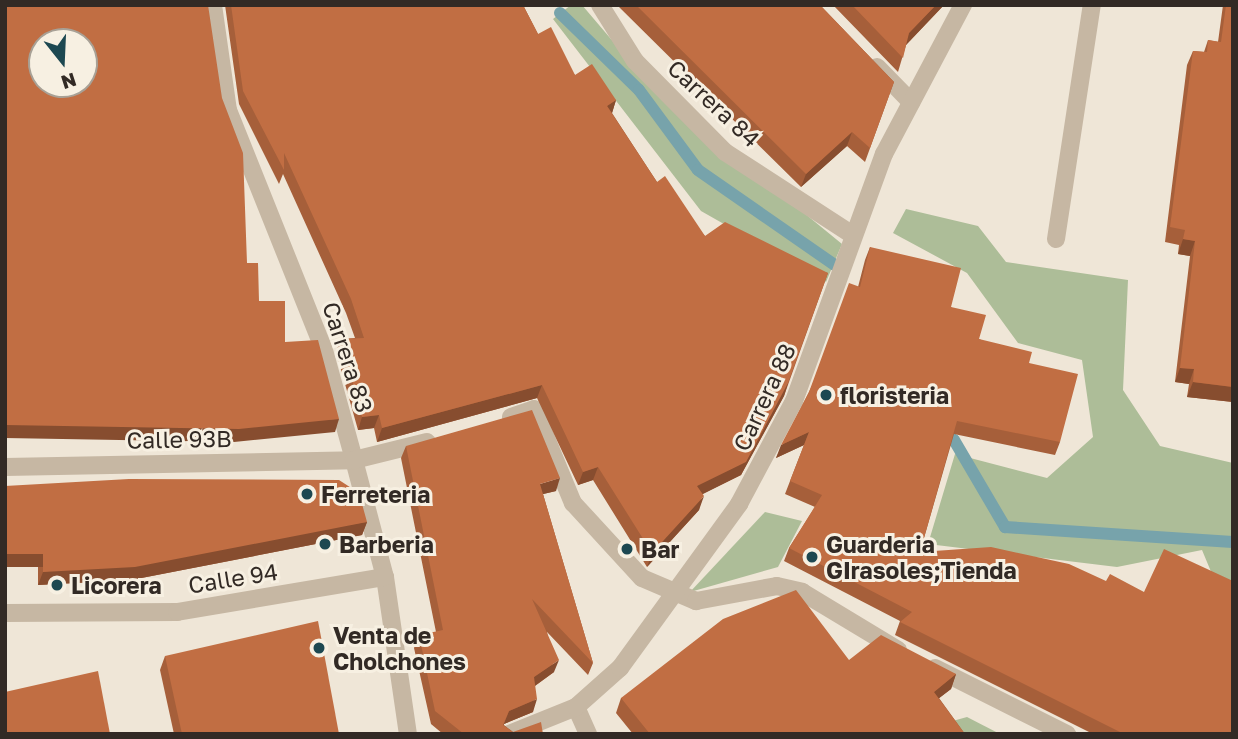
<!DOCTYPE html>
<style>
body{margin:0}
#map{position:relative;width:1238px;height:739px;overflow:hidden;background:#efe6d7;font-family:"Golos Text",sans-serif}
div>[style]{position:absolute}
[style*='--x']{left:calc(var(--x)*1px);top:calc(var(--y)*1px);width:calc(var(--w)*1px);rotate:calc(var(--a)*1deg)}
.green>*{inset:0;background:#adbd98}
.stream>*{height:12px;margin:-6px;padding:0 6px;transform-origin:6px;border-radius:6px;background:#77a3ab}
.minor>*{height:18px;margin:-9px;padding:0 9px;transform-origin:9px;border-radius:9px;background:#c6b7a3}
.wall>*{inset:0;background:#a65f3a}
.shaded-wall>*{inset:0;background:#874d2f;transform-origin:0 0}
.building>*{inset:0;background:#c16e43}
.dots>*{width:19px;height:19px;translate:-50% -50%;box-sizing:border-box;border:4px solid #f7f0e2;border-radius:50%}
span{translate:-50% -50%;white-space:nowrap;text-align:center;line-height:1.15;-webkit-text-stroke:6px #f7f0e2;paint-order:stroke}
.street-label{font-size:23px;color:#322a25}
.poi-label{font-size:23px;color:#322a25;font-weight:700}
.left{translate:0 -50%;text-align:left}
.frame{position:absolute;inset:0;border:7px solid #322a25;pointer-events:none}
.north{position:absolute;left:28px;top:28px;width:70px;height:70px;box-sizing:border-box;background:#f7f0e2;border:2px solid #a8a196;border-radius:50%;rotate:162deg;font-size:19px;font-weight:700;line-height:28px;text-align:center;color:#322a25}
.north::after{content:'';display:block;margin:auto;width:24px;height:32px;background:#1d4851;clip-path:polygon(50% 0,100% 100%,50% 72%,0 100%)}
</style>
<div id="map">
<div class="green">
<i style="clip-path:polygon(571px 5px,582px 5px,656px 92px,842px 244px,826px 282px,701px 211px,553px 19px)"></i>
<i style="clip-path:polygon(906px 209px,978px 226px,1006px 262px,1128px 280px,1123px 390px,1160px 446px,1233px 463px,1233px 592px,1217px 586px,1202px 550px,1117px 567px,928px 544px,955px 454px,1047px 478px,1093px 437px,1082px 360px,1018px 343px,967px 273px,893px 233px)"></i>
<i style="clip-path:polygon(765px 512px,802px 521px,778px 567px,690px 592px)"></i>
<i style="clip-path:polygon(967px 717px,1000px 734px,958px 734px,949px 722px)"></i>
</div>
<div class="stream">
<i style="--x:560;--y:13;--w:110;--a:44.3"></i>
<i style="--x:639;--y:90;--w:99;--a:53.6"></i>
<i style="--x:698;--y:170;--w:175;--a:34.8"></i>
<i style="--x:945;--y:437;--w:9;--a:18"></i>
<i style="--x:954;--y:440;--w:101;--a:59.6"></i>
<i style="--x:1005;--y:527;--w:228;--a:3.8"></i>
</div>
<div class="minor">
<i style="--x:213;--y:5;--w:106;--a:81.9"></i>
<i style="--x:228;--y:110;--w:258;--a:68.2"></i>
<i style="--x:324;--y:350;--w:114;--a:74.7"></i>
<i style="--x:354;--y:460;--w:121;--a:75.2"></i>
<i style="--x:385;--y:577;--w:159;--a:81.7"></i>
<i style="--x:600;--y:5;--w:66;--a:58"></i>
<i style="--x:635;--y:61;--w:128;--a:45.3"></i>
<i style="--x:725;--y:152;--w:153;--a:33"></i>
<i style="--x:877;--y:67;--w:49;--a:45.8"></i>
<i style="--x:1056;--y:239;--w:237;--a:-81.3"></i>
<i style="--x:511;--y:417;--w:24;--a:-19"></i>
<i style="--x:534;--y:409;--w:102;--a:67.5"></i>
<i style="--x:573;--y:503;--w:102;--a:47.4"></i>
<i style="--x:642;--y:578;--w:59;--a:23.1"></i>
<i style="--x:696;--y:601;--w:82;--a:-10.5"></i>
<i style="--x:777;--y:586;--w:26;--a:13"></i>
<i style="--x:802;--y:592;--w:112;--a:31.1"></i>
<i style="--x:5;--y:467;--w:349;--a:-1.1"></i>
<i style="--x:354;--y:460;--w:75;--a:-13.9"></i>
<i style="--x:5;--y:613;--w:172;--a:-0.3"></i>
<i style="--x:177;--y:612;--w:211;--a:-9.6"></i>
<i style="--x:935;--y:668;--w:148;--a:26.6"></i>
<i style="--x:576;--y:707;--w:30;--a:66"></i>
<i style="--x:509;--y:734;--w:72;--a:-21.9"></i>
<i style="--x:576;--y:707;--w:59;--a:-41.6"></i>
<i style="--x:620;--y:668;--w:203;--a:-54"></i>
<i style="--x:739;--y:504;--w:117;--a:-61.9"></i>
<i style="--x:794;--y:401;--w:263;--a:-70"></i>
<i style="--x:884;--y:154;--w:169;--a:-62.1"></i>
</div>
<div class="wall">
<i style="clip-path:polygon(225px 5px,523px 5px,538px 34px,575px 75px,616px 100px,612px 113px,657px 182px,705px 236px,828px 273px,784px 396px,741px 475px,702px 494px,699px 510px,647px 567px,593px 480px,578px 485px,537px 398px,377px 442px,374px 428px,358px 430px,336px 352px,341px 339px,355px 338px,346px 313px,283px 174px,279px 184px,239px 104px)"></i>
<i style="clip-path:polygon(619px 5px,820px 5px,894px 82px,865px 162px,847px 146px,801px 187px,619px 7px)"></i>
<i style="clip-path:polygon(833px 5px,944px 5px,906px 45px,898px 72px)"></i>
<i style="clip-path:polygon(1223px 5px,1233px 5px,1233px 402px,1187px 397px,1189px 384px,1175px 382px,1190px 256px,1178px 254px,1179px 245px,1165px 242px,1187px 65px,1193px 51px,1204px 52px,1208px 40px,1218px 42px)"></i>
<i style="clip-path:polygon(870px 247px,951px 307px,979px 339px,1029px 363px,1060px 442px,1055px 455px,954px 434px,920px 552px,1233px 734px,1093px 734px,895px 635px,900px 621px,784px 561px,789px 548px,815px 507px,785px 494px,804px 445px,776px 458px,809px 392px,858px 287px,865px 260px)"></i>
<i style="clip-path:polygon(406px 446px,556px 491px,543px 494px,593px 663px,588px 675px,547px 632px,554px 672px,535px 686px,533px 712px,504px 724px,504px 725px,513px 732px,543px 734px,443px 734px,431px 724px,414px 648px,419px 635px,436px 632px,401px 458px)"></i>
<i style="clip-path:polygon(5px 486px,367px 522px,362px 535px,131px 580px,38px 585px,38px 567px)"></i>
<i style="clip-path:polygon(165px 656px,339px 734px,174px 734px,160px 670px)"></i>
<i style="clip-path:polygon(849px 660px,956px 674px,951px 689px,939px 698px,965px 734px,633px 734px,616px 713px,621px 698px)"></i>
</div>
<div class="shaded-wall">
<i style="clip-path:polygon(936px 5px,944px 5px,904px 47px,909px 33px)"></i>
<i style="clip-path:polygon(616px 100px,612px 113px,607px 106px)"></i>
<i style="clip-path:polygon(852px 132px,847px 146px,801px 187px,806px 174px)"></i>
<i style="clip-path:polygon(1183px 239px,1195px 241px,1190px 256px,1178px 254px)"></i>
<i style="clip-path:polygon(1180px 368px,1194px 369px,1189px 384px,1175px 382px)"></i>
<i style="clip-path:polygon(1193px 382px,1233px 387px,1233px 402px,1187px 397px)"></i>
<i style="clip-path:polygon(788px 383px,784px 396px,741px 475px,693px 499px,697px 486px)"></i>
<i style="clip-path:polygon(542px 385px,537px 398px,377px 442px,382px 428px)"></i>
<i style="clip-path:polygon(379px 415px,374px 428px,358px 430px,362px 417px)"></i>
<i style="clip-path:polygon(339px 419px,335px 432px,234px 442px,5px 438px,5px 425px)"></i>
<i style="clip-path:polygon(809px 432px,804px 445px,776px 458px,781px 445px)"></i>
<i style="clip-path:polygon(598px 467px,593px 480px,578px 485px,583px 472px)"></i>
<i style="clip-path:polygon(560px 478px,556px 491px,535px 496px,540px 484px)"></i>
<i style="clip-path:polygon(704px 496px,699px 510px,647px 567px,652px 553px)"></i>
<i style="clip-path:polygon(367px 522px,362px 535px,131px 580px,38px 585px,43px 572px)"></i>
<i style="left:5px;top:554px;width:38px;height:13px"></i>
<i style="clip-path:polygon(559px 660px,554px 672px,529px 690px,534px 677px)"></i>
<i style="clip-path:polygon(956px 674px,951px 689px,929px 706px,934px 692px)"></i>
<i style="clip-path:polygon(537px 699px,533px 712px,504px 724px,500px 734px,509px 711px)"></i>
</div>
<div class="building">
<i style="clip-path:polygon(evenodd,5px 5px,208px 5px,222px 98px,243px 153px,247px 263px,258px 263px,259px 301px,285px 301px,285px 342px,318px 340px,339px 419px,239px 429px,5px 425px,5px 5px,42px 42px,84px 42px,84px 84px,42px 84px,42px 42px)"></i>
<i style="clip-path:polygon(231px 5px,523px 5px,538px 34px,551px 27px,575px 75px,592px 64px,616px 100px,607px 106px,657px 182px,665px 176px,705px 236px,725px 222px,828px 273px,788px 383px,746px 462px,697px 486px,704px 496px,652px 553px,598px 467px,583px 472px,542px 385px,382px 428px,379px 415px,362px 417px,341px 339px,364px 338px,351px 299px,284px 153px,284px 170px,243px 91px)"></i>
<i style="clip-path:polygon(636px 5px,820px 5px,894px 82px,870px 148px,852px 132px,806px 174px)"></i>
<i style="clip-path:polygon(852px 5px,936px 5px,909px 33px,903px 58px)"></i>
<i style="clip-path:polygon(1226px 5px,1233px 5px,1233px 387px,1193px 382px,1194px 369px,1180px 368px,1195px 241px,1183px 239px,1185px 230px,1170px 227px,1193px 51px,1207px 52px,1208px 40px,1221px 42px)"></i>
<i style="clip-path:polygon(870px 247px,961px 268px,951px 307px,986px 315px,979px 339px,1032px 352px,1029px 363px,1078px 374px,1060px 442px,957px 421px,920px 552px,991px 547px,1069px 564px,1106px 581px,1110px 574px,1144px 592px,1164px 549px,1233px 581px,1233px 734px,1124px 734px,900px 622px,912px 612px,789px 548px,822px 495px,790px 481px,809px 432px,781px 445px,809px 392px,849px 283px,860px 287px)"></i>
<i style="clip-path:polygon(532px 410px,560px 478px,540px 484px,593px 663px,532px 599px,559px 660px,534px 677px,537px 699px,509px 711px,503px 725px,513px 732px,541px 722px,543px 734px,464px 734px,435px 711px,419px 635px,443px 630px,406px 446px)"></i>
<i style="clip-path:polygon(129px 479px,339px 480px,359px 493px,367px 522px,135px 567px,43px 572px,43px 554px,5px 554px,5px 486px)"></i>
<i style="clip-path:polygon(796px 590px,849px 660px,881px 635px,956px 674px,934px 692px,965px 734px,650px 734px,621px 698px,723px 619px)"></i>
<i style="clip-path:polygon(318px 621px,339px 734px,182px 734px,165px 656px)"></i>
<i style="clip-path:polygon(98px 671px,110px 734px,5px 734px,5px 692px)"></i>
</div>
<div class="dots">
<i style="left:826px;top:395px;background:#1d4851"></i>
<i style="left:307px;top:494px;background:#1d4851"></i>
<i style="left:325px;top:544px;background:#1d4851"></i>
<i style="left:627px;top:549px;background:#1d4851"></i>
<i style="left:812px;top:557px;background:#1d4851"></i>
<i style="left:57px;top:585px;background:#1d4851"></i>
<i style="left:319px;top:648px;background:#1d4851"></i>
</div>
<div class="street-label">
<span style="left:714px;top:103px;rotate:43deg">Carrera 84</span>
<span style="left:348px;top:357px;rotate:72deg">Carrera 83</span>
<span style="left:764px;top:397px;rotate:-65deg">Carrera 88</span>
<span style="left:179px;top:439px;rotate:-1deg">Calle 93B</span>
<span style="left:233px;top:578px;rotate:-9deg">Calle 94</span>
</div>
<div class="poi-label">
<span class="left" style="left:840px;top:395px">floristeria</span>
<span class="left" style="left:321px;top:494px">Ferreteria</span>
<span class="left" style="left:339px;top:544px">Barberia</span>
<span class="left" style="left:826px;top:557px">Guarderia<br>GIrasoles;Tienda</span>
<span class="left" style="left:641px;top:549px">Bar</span>
<span class="left" style="left:71px;top:585px">Licorera</span>
<span class="left" style="left:333px;top:648px">Venta de<br>Cholchones</span>
</div>
<div class="frame"></div>
<div class="north">N</div>
</div>
